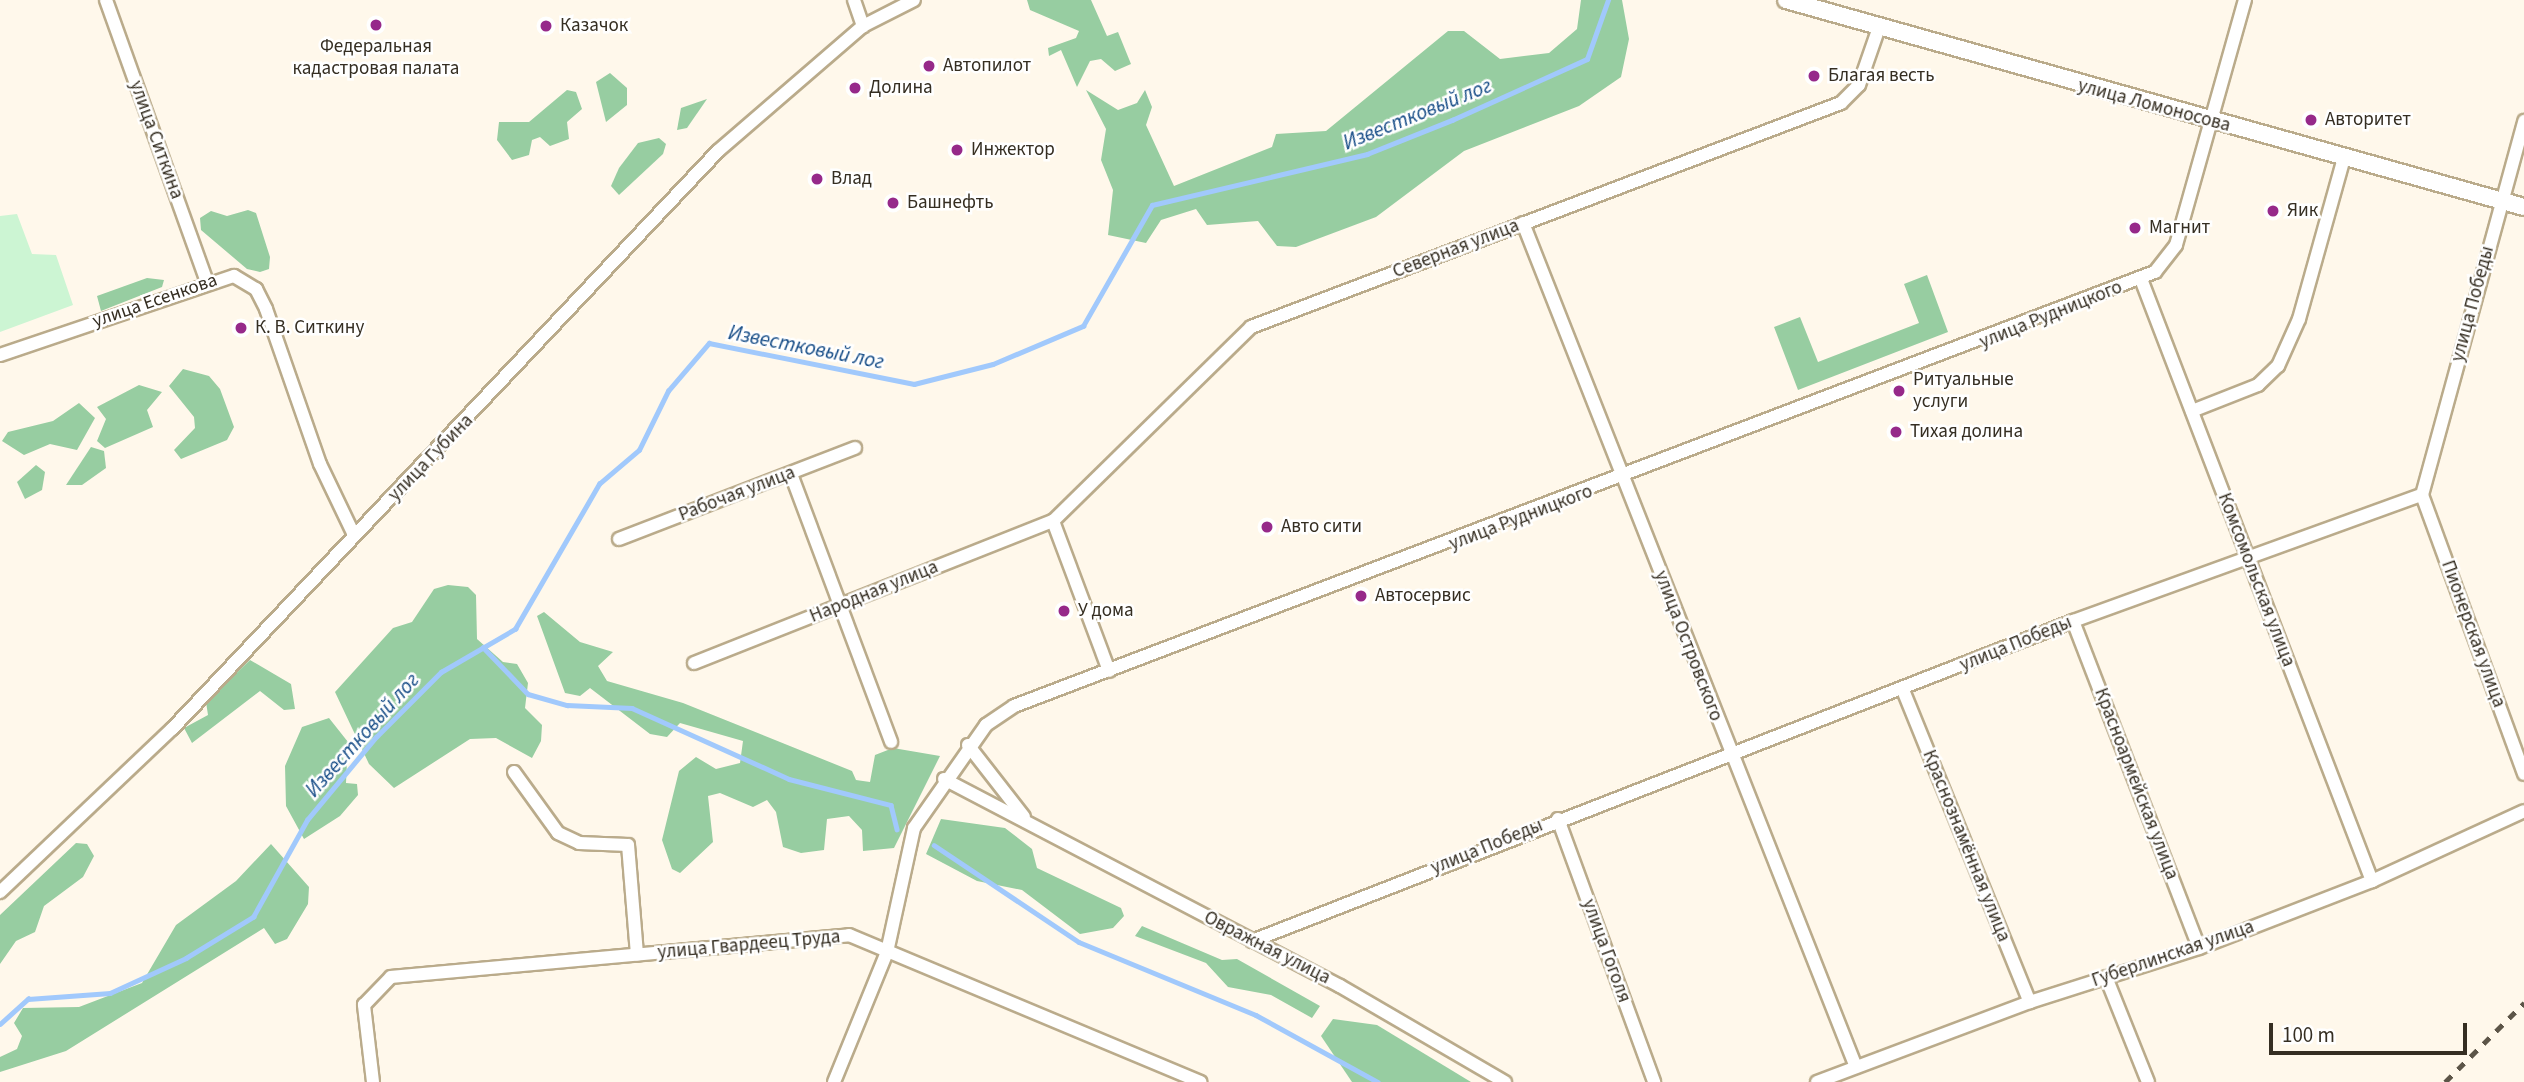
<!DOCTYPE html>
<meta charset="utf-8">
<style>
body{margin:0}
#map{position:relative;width:2524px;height:1082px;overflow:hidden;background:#fff8eb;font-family:"Source Sans 3",sans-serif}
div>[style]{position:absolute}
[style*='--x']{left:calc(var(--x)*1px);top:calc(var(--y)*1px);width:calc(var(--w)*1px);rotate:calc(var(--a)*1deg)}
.green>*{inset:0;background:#ccf5d3}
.forest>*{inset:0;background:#97cda1}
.stream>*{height:4.5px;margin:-2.25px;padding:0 2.25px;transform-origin:2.25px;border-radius:2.25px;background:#a1c9fc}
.roads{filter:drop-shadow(2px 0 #baab8b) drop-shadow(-2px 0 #baab8b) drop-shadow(0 2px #baab8b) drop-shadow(0 -2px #baab8b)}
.minor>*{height:12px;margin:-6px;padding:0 6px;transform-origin:6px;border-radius:6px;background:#fff}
.major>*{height:16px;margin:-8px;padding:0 8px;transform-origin:8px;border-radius:8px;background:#fff}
.rail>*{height:4.5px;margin-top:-2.25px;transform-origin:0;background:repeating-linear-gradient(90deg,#5c5548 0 9px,transparent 0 18px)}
.dots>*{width:19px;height:19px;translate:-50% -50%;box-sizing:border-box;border:4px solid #fff;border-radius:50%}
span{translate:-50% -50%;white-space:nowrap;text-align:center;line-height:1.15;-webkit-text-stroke:5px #fff;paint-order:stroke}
.poi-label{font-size:19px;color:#352e22}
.left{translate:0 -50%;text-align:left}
.street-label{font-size:19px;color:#352e22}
.water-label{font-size:21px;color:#134a85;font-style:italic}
.scale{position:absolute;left:2269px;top:1023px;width:198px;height:32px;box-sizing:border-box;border:4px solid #352e22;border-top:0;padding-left:9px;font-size:21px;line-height:24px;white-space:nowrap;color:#352e22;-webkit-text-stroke:5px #fff;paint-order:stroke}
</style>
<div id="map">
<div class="green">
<i style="clip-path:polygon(17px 214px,32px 254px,56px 255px,73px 305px,0 332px,0 216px)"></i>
</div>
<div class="forest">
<i style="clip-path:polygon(1027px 0,1091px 0,1107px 36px,1118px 32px,1131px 64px,1115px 71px,1101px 59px,1090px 61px,1077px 87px,1061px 50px,1049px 56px,1048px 48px,1076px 38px,1079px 31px,1030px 10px)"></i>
<i style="clip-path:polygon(1581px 0,1622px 0,1629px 39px,1621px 77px,1579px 106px,1464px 151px,1376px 217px,1296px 247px,1277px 246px,1258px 221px,1207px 225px,1196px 209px,1161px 220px,1146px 243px,1108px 235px,1113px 190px,1101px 160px,1106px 129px,1086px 90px,1118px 110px,1137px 103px,1145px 90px,1152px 107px,1146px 125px,1174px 186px,1272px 147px,1276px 134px,1326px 131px,1448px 31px,1464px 31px,1500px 59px,1549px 53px,1577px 29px)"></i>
<i style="clip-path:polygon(610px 73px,627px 88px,627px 105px,606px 122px,596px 82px)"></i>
<i style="clip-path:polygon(567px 90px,576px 92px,582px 109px,567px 122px,569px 139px,550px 146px,540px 137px,532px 140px,529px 155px,512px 160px,497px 140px,499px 122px,529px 122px)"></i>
<i style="clip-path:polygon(707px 99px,687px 128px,677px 130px,681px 108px)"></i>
<i style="clip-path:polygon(659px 138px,666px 144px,663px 154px,619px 195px,611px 186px,619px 168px,638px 143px)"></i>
<i style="clip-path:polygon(248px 210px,256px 213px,270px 257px,269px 269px,260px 272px,247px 269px,201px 230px,200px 218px,211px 211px,227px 216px)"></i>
<i style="clip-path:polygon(1927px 275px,1948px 332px,1798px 390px,1774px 327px,1800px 317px,1818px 362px,1919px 323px,1904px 284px)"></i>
<i style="clip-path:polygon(147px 278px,164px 280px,162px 287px,101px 311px,97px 296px)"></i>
<i style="clip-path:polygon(183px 369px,209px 376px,220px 389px,234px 427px,227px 440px,181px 459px,174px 450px,195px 428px,194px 417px,169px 386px)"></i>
<i style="clip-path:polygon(139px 385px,162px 392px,147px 410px,153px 427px,105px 448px,97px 441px,106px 419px,97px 407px)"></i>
<i style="clip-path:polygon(79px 403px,95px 418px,77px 450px,50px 444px,24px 455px,2px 441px,8px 432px,53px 421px)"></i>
<i style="clip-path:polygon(91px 447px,104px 451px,106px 468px,82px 485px,66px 485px)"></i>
<i style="clip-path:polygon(36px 465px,45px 472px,42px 490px,25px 499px,17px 482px)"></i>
<i style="clip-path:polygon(448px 585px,468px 587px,476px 595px,477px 639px,503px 662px,517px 664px,528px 683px,525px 708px,542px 725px,541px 741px,532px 758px,496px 738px,470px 739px,394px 788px,369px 764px,335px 692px,393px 628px,412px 622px,434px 589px)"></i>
<i style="clip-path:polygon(544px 612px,580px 642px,613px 652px,598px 666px,607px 681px,683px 703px,852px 771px,856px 780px,870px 782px,875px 755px,893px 748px,940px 756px,894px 848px,863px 851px,862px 830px,849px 816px,827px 819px,824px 850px,801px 853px,783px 847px,776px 812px,767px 800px,753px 807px,720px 793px,708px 796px,713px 842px,680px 873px,672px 869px,662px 840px,679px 771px,696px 757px,716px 769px,740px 763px,743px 741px,680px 723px,667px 737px,650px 734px,590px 688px,580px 696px,565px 693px,537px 616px)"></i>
<i style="clip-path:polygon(250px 660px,291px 684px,295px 709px,284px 710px,260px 691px,192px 743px,184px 728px,208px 715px,206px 702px)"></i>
<i style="clip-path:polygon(329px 718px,348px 742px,346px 783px,357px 784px,358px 795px,340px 816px,304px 839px,286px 806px,285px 766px,302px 727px)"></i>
<i style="clip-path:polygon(941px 819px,1005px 828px,1032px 849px,1037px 868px,1121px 908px,1124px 916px,1113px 928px,1080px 934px,1022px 890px,977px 881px,926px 854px)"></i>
<i style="clip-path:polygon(76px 843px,87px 844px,94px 856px,83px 877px,44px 906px,35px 932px,16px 941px,0 964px,0 915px)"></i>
<i style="clip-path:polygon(271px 844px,309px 887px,308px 904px,287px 939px,275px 944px,264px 928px,66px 1051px,0 1072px,0 1057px,17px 1049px,22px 1036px,14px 1023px,23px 1008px,79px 1007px,142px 983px,176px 925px,236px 881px)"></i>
<i style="clip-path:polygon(1142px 926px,1222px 960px,1237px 959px,1320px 1006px,1312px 1018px,1271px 995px,1228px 987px,1206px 963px,1135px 936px)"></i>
<i style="clip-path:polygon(1333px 1019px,1377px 1025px,1471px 1082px,1352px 1082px,1321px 1036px)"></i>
</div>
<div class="stream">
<i style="--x:483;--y:647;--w:65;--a:46.2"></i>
<i style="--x:528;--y:694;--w:41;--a:15.8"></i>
<i style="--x:567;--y:705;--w:65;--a:2.6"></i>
<i style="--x:632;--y:708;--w:172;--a:24.3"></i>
<i style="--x:789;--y:779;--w:105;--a:14.3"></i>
<i style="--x:891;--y:805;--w:25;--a:76"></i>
<i style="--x:934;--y:845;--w:174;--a:33.8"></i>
<i style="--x:1079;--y:942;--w:191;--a:22.4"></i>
<i style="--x:1256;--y:1015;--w:139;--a:28.8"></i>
<i style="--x:0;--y:1024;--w:38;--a:-42"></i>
<i style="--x:28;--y:999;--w:82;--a:-4.2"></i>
<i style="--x:110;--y:993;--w:84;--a:-24.7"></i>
<i style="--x:186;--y:958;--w:79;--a:-31.5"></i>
<i style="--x:253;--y:917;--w:111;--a:-60.9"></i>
<i style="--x:307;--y:820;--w:108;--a:-50.3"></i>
<i style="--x:376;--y:737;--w:92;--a:-45"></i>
<i style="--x:441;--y:672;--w:86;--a:-30.2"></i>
<i style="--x:515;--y:629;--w:168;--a:-59.9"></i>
<i style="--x:599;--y:484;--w:52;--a:-40.4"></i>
<i style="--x:639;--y:450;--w:66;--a:-63.8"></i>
<i style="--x:668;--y:391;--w:63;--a:-49.5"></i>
<i style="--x:709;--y:343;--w:209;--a:11.3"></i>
<i style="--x:914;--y:384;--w:81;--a:-14.2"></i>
<i style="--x:993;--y:364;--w:98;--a:-22.9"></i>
<i style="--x:1083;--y:326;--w:139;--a:-60.3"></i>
<i style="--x:1152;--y:205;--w:221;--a:-13.3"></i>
<i style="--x:1367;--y:154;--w:92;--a:-21.8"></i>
<i style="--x:1452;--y:120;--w:148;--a:-24.3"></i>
<i style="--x:1587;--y:59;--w:63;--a:-70.4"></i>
</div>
<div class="roads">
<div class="minor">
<i style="--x:106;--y:0;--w:297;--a:70.3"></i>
<i style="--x:854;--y:0;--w:28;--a:71"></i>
<i style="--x:1523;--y:223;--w:907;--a:68.47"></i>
<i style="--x:2141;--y:279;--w:645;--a:69.01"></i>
<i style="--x:0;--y:355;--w:247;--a:-18.7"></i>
<i style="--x:234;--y:276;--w:26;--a:31"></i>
<i style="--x:256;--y:289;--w:22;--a:63"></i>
<i style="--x:266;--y:309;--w:164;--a:70.8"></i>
<i style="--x:320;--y:464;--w:79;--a:64.4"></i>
<i style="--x:2192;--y:411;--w:71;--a:-21.5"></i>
<i style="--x:2258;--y:385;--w:28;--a:-44"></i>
<i style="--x:2278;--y:366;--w:51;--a:-65.9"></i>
<i style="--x:2299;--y:319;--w:167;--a:-74.4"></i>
<i style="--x:791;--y:474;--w:286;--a:69.5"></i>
<i style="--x:2422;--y:495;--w:297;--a:69.9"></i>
<i style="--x:1053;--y:521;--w:160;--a:69.5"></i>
<i style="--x:619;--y:539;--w:253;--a:-21.1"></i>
<i style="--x:2073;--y:621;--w:350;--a:68.9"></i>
<i style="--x:694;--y:663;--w:386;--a:-21.6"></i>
<i style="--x:1053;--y:521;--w:277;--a:-44.4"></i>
<i style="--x:1251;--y:327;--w:631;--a:-20.79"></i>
<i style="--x:1841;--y:103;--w:25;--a:-45"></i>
<i style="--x:1859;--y:85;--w:58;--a:-70.9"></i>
<i style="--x:1903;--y:690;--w:337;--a:67.9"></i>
<i style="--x:968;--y:745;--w:91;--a:52.1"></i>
<i style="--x:514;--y:772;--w:75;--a:54.2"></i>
<i style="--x:558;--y:833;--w:23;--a:25"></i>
<i style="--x:579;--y:843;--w:49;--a:2.3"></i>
<i style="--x:628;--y:845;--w:110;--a:85.3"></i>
<i style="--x:944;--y:779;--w:447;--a:27.6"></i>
<i style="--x:1340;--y:986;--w:191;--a:30.2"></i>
<i style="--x:1558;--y:819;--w:280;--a:69.9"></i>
<i style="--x:0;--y:892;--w:237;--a:-43.5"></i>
<i style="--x:172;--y:729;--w:795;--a:-46.63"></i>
<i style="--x:718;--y:151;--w:191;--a:-40.8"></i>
<i style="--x:863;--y:26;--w:57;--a:-27"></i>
<i style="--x:1252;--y:941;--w:881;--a:-21.29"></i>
<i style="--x:2073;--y:621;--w:371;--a:-19.9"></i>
<i style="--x:2422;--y:495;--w:388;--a:-74.7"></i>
<i style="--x:2106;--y:977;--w:113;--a:68.2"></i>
<i style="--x:373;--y:1082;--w:78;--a:-96.7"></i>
<i style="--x:364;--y:1005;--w:39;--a:-46"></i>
<i style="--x:391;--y:977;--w:460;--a:-5.2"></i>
<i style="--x:849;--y:935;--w:381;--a:22.7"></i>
<i style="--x:834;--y:1082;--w:140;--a:-67.8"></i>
<i style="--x:887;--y:952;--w:127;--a:-77.7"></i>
<i style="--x:914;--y:828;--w:126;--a:-55"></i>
<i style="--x:986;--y:725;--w:34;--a:-34"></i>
<i style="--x:1014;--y:706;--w:1221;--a:-20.83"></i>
<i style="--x:2155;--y:272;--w:34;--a:-52"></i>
<i style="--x:2176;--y:245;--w:255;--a:-74.3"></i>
<i style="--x:1817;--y:1082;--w:228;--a:-20.6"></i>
<i style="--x:2030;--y:1002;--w:177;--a:-17.7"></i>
<i style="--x:2199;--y:948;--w:186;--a:-21.2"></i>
<i style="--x:2372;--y:881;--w:167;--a:-24.7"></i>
</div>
<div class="major">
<i style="--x:1786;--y:0;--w:766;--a:15.67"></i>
</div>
</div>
<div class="rail">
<i style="--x:2445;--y:1082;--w:112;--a:-45"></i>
</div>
<div class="dots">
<i style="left:376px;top:25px;background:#96298a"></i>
<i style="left:546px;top:26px;background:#96298a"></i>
<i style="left:929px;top:66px;background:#96298a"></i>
<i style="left:1814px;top:76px;background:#96298a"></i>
<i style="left:855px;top:88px;background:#96298a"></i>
<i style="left:2311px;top:120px;background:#96298a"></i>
<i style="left:957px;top:150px;background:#96298a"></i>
<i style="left:817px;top:179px;background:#96298a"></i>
<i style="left:893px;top:203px;background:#96298a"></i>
<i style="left:2273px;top:211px;background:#96298a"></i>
<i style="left:2135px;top:228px;background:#96298a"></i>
<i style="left:241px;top:328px;background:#96298a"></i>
<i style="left:1899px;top:391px;background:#96298a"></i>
<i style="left:1896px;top:432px;background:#96298a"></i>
<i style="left:1267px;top:527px;background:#96298a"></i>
<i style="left:1361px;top:596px;background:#96298a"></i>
<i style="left:1064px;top:611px;background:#96298a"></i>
</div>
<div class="poi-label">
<span class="left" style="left:560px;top:26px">Казачок</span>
<span style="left:376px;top:58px">Федеральная<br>кадастровая палата</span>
<span class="left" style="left:943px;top:66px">Автопилот</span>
<span class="left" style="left:1828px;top:76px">Благая весть</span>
<span class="left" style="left:869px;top:88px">Долина</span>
<span class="left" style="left:2325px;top:120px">Авторитет</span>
<span class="left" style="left:971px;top:150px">Инжектор</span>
<span class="left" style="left:831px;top:179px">Влад</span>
<span class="left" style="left:907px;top:203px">Башнефть</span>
<span class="left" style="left:2287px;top:211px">Яик</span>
<span class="left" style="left:2149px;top:228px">Магнит</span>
<span class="left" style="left:255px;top:328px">К. В. Ситкину</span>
<span class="left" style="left:1913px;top:391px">Ритуальные<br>услуги</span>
<span class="left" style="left:1910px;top:432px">Тихая долина</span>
<span class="left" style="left:1281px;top:527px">Авто сити</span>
<span class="left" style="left:1375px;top:596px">Автосервис</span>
<span class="left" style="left:1078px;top:611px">У дома</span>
</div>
<div class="street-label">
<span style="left:2154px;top:106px;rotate:15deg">улица Ломоносова</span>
<span style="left:156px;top:140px;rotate:70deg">улица Ситкина</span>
<span style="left:1456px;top:249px;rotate:-21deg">Северная улица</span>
<span style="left:155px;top:301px;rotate:-19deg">улица Есенкова</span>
<span style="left:2473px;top:304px;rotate:-75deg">улица Победы</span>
<span style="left:2051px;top:315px;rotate:-22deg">улица Рудницкого</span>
<span style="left:431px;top:458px;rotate:-46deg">улица Губина</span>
<span style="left:737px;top:494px;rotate:-21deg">Рабочая улица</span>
<span style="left:1521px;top:518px;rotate:-21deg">улица Рудницкого</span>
<span style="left:2256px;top:580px;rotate:69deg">Комсомольская улица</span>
<span style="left:874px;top:592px;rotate:-22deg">Народная улица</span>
<span style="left:2473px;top:634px;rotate:70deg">Пионерская улица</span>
<span style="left:2016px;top:644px;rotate:-22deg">улица Победы</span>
<span style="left:1688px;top:646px;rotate:69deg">улица Островского</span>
<span style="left:2136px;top:784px;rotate:69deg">Красноармейская улица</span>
<span style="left:1966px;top:846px;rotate:68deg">Краснознамённая улица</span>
<span style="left:1487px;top:847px;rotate:-22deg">улица Победы</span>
<span style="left:749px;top:945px;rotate:-5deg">улица Гвардеец Труда</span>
<span style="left:1267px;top:948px;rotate:27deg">Овражная улица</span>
<span style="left:1606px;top:951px;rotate:70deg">улица Гоголя</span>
<span style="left:2173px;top:954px;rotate:-19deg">Губерлинская улица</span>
</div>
<div class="water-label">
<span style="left:1417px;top:114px;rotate:-22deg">Известковый лог</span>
<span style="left:806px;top:347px;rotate:11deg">Известковый лог</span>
<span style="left:362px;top:735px;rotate:-48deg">Известковый лог</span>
</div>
<div class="scale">100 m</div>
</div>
